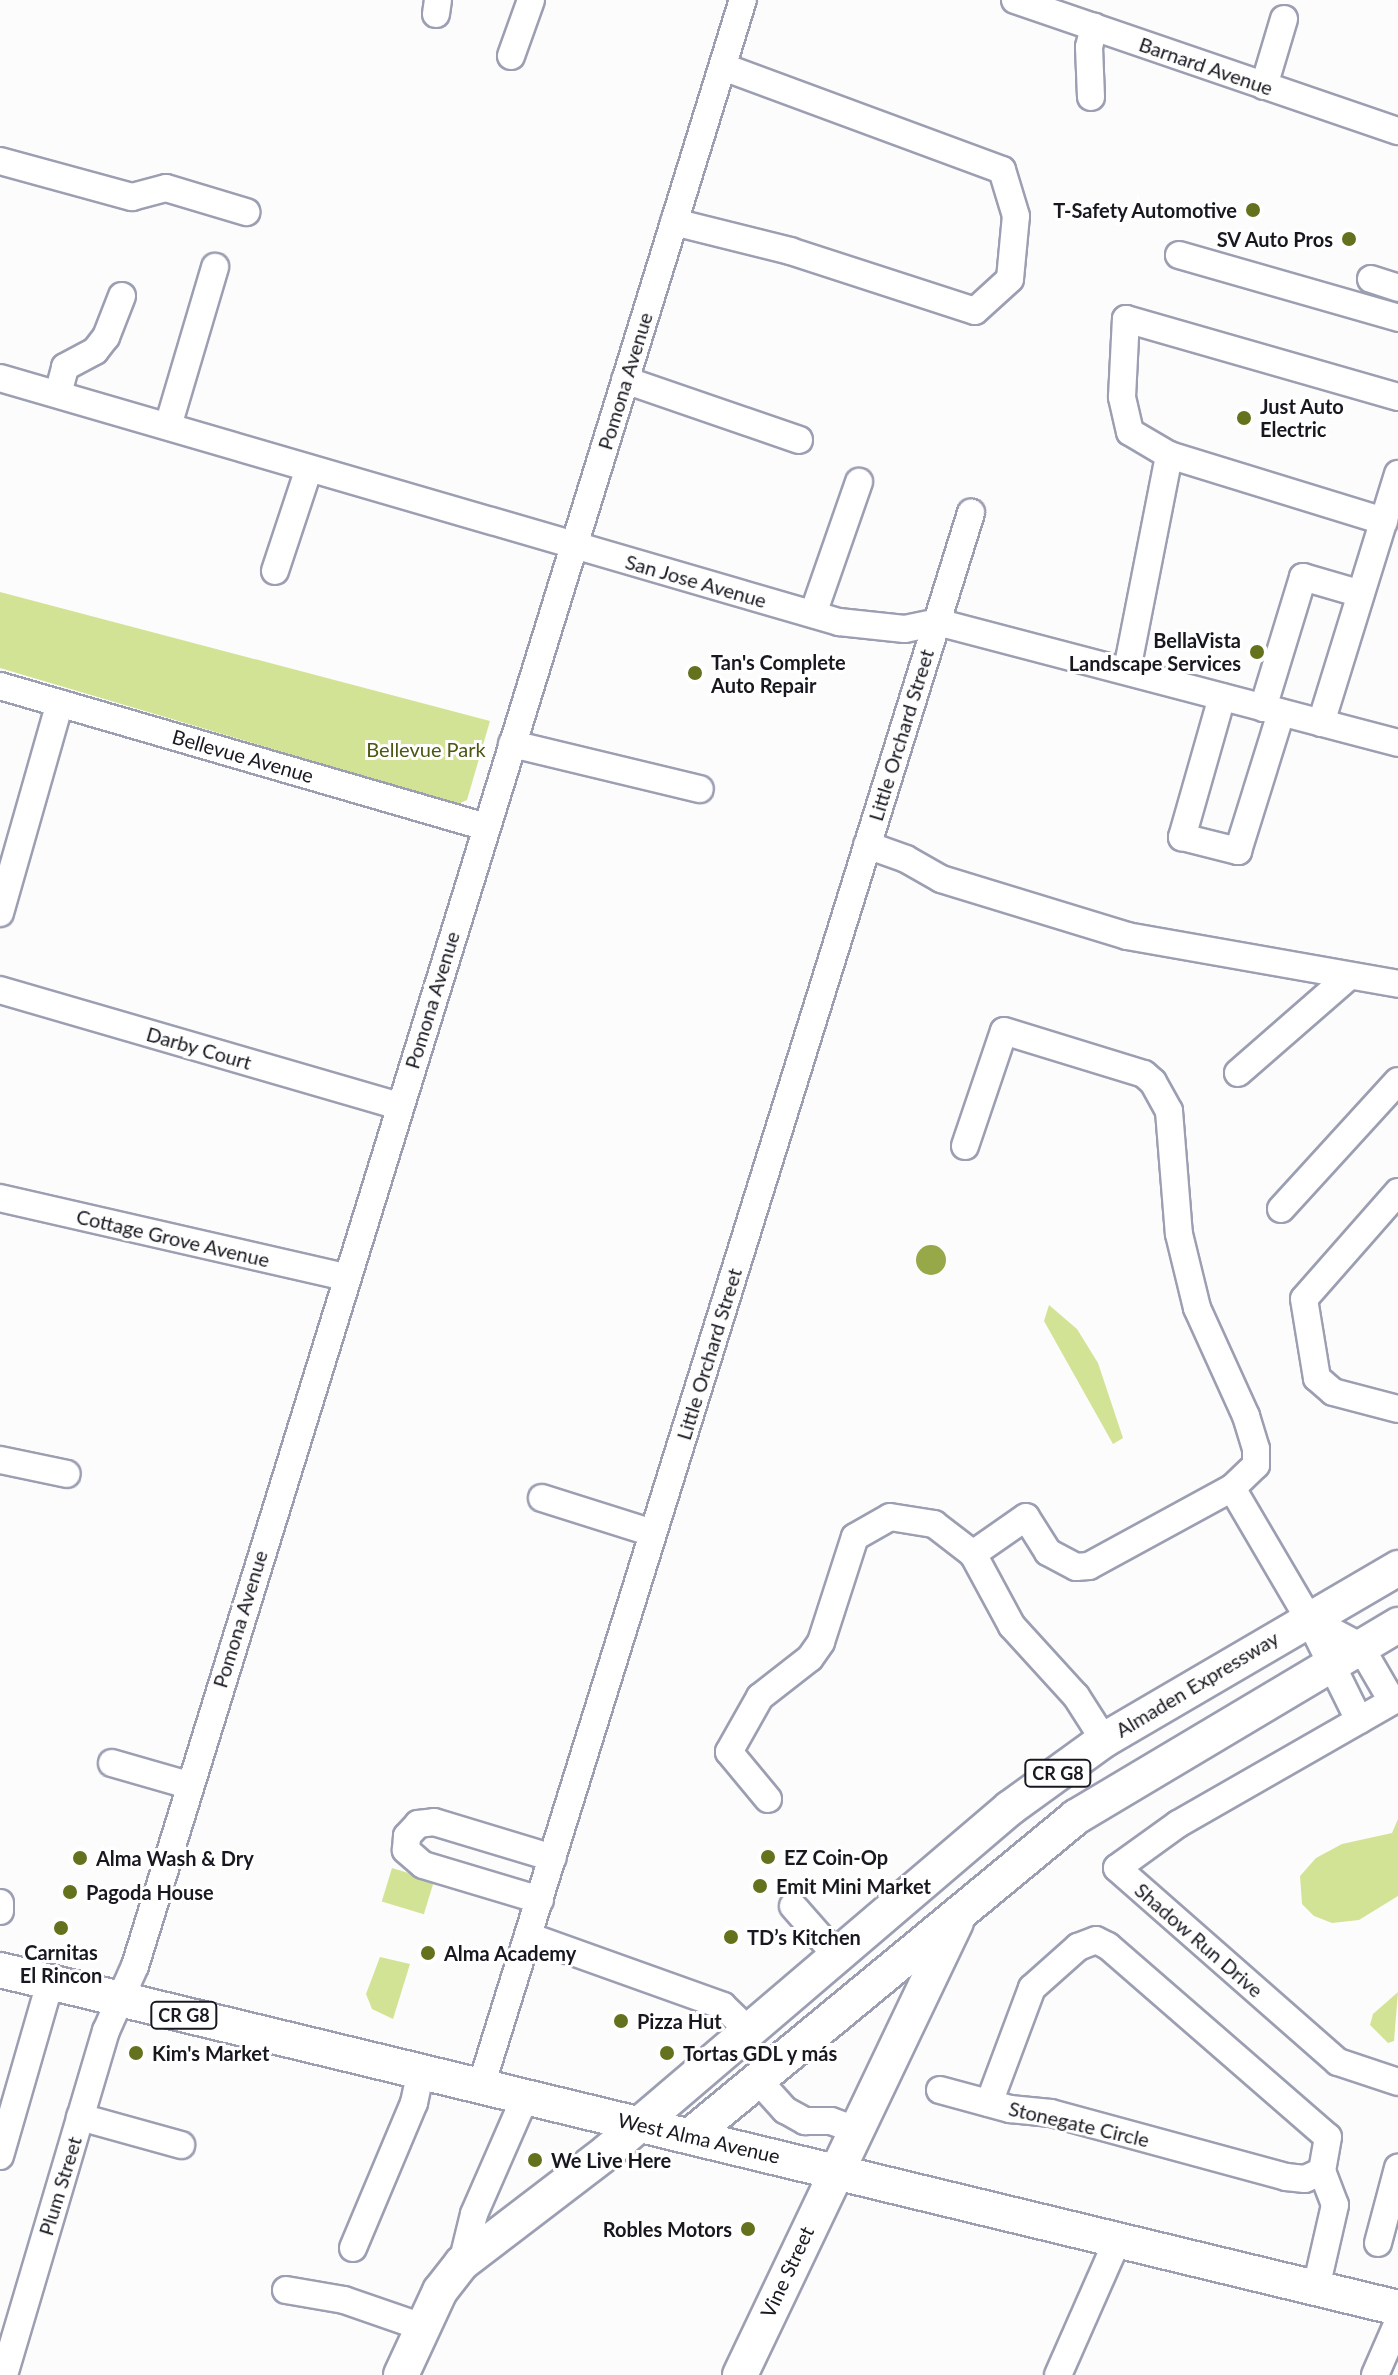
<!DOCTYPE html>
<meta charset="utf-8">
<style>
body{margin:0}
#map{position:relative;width:1398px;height:2375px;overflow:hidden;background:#fcfcfc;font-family:Lato,sans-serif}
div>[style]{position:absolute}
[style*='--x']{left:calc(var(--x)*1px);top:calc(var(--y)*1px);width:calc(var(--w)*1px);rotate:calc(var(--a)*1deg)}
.green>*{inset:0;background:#d3e395;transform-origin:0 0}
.water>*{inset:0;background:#97a848}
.round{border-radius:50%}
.roads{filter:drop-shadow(2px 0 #9c9fb2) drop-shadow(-2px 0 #9c9fb2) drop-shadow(0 2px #9c9fb2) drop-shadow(0 -2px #9c9fb2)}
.minor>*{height:26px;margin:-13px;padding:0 13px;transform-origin:13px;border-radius:13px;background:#fff}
.major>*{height:34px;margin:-17px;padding:0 17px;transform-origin:17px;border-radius:17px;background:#fff}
.dots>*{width:22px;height:22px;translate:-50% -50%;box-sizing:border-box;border:4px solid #fff;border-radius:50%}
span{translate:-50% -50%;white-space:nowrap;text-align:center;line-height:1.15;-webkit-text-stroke:6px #fff;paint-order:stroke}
.shield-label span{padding:2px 6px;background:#fff;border:2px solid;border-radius:6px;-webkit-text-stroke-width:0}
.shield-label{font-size:18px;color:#181920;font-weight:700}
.street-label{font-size:20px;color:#181920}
.poi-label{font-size:20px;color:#181920;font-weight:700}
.right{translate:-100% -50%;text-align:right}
.left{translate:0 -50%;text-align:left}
.park-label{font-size:20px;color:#4d5711}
</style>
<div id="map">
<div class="green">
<i style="clip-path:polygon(0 592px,490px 721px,467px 800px,458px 804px,0 668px)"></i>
<i style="clip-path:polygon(1049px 1305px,1077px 1329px,1098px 1363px,1123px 1438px,1113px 1444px,1044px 1321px)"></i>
<i style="clip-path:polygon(1398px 1819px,1398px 1896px,1359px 1920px,1332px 1923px,1314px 1916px,1302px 1904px,1300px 1876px,1316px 1858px,1342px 1844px,1392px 1833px)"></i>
<i style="left:392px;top:1868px;width:44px;height:35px;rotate:17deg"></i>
<i style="clip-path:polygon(380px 1957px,410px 1964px,393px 2019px,372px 2009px,366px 1994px)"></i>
<i style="clip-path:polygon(1398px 1992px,1394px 2041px,1388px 2043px,1370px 2025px,1373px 2014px)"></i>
</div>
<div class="water">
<i class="round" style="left:916px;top:1245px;width:30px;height:30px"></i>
</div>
<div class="roads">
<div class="minor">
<i style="--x:1015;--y:0;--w:405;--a:18.9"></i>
<i style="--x:436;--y:14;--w:14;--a:-82"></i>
<i style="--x:511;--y:56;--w:59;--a:-70.3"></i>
<i style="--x:1264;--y:86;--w:70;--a:-73.4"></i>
<i style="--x:1091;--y:97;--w:50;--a:-92.3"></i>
<i style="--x:1089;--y:47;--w:21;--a:-76"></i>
<i style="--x:0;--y:161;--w:137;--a:15.3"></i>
<i style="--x:132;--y:197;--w:35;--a:-15"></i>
<i style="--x:166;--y:188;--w:84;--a:16.7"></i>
<i style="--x:674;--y:222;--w:120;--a:14"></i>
<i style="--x:790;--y:251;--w:194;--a:18"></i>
<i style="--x:975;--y:311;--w:47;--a:-42.4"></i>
<i style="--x:1010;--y:279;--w:63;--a:-84.6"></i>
<i style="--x:1016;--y:216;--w:48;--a:-106.9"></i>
<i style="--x:1002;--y:170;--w:297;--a:-159.7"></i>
<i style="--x:1179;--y:255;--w:228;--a:16"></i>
<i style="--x:1371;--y:279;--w:28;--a:18"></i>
<i style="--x:0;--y:378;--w:874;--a:16.22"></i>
<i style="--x:839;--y:622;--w:66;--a:6.1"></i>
<i style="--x:905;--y:629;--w:33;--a:-12"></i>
<i style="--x:937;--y:622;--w:477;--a:14.7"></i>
<i style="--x:625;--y:380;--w:184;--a:19"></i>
<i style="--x:58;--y:394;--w:28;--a:-75"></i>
<i style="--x:65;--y:367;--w:34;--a:-28"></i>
<i style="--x:95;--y:351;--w:18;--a:-52"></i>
<i style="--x:106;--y:337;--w:44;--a:-68.7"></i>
<i style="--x:168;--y:426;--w:166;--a:-73.5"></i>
<i style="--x:1169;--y:455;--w:45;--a:-149.5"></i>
<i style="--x:1130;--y:432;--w:36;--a:-103"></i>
<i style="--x:1122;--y:397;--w:78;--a:-87.1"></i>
<i style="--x:1126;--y:319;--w:283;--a:16"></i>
<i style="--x:275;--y:571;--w:108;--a:-71.7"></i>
<i style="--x:813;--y:614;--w:140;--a:-70.8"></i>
<i style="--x:1127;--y:670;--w:219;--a:-78.9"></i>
<i style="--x:1169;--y:455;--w:225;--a:17.1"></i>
<i style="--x:0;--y:686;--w:506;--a:16.18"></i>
<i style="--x:1222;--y:697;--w:146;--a:105.9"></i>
<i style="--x:1182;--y:837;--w:58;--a:14"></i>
<i style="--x:1238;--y:851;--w:145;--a:-72.7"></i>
<i style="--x:1263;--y:708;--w:137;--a:-73"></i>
<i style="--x:1303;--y:577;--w:60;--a:16.3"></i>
<i style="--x:1321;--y:723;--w:261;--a:-72.8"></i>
<i style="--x:512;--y:744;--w:193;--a:13.5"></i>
<i style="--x:867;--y:845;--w:41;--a:19.7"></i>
<i style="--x:906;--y:859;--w:40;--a:29.7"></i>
<i style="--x:941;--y:879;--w:195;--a:17"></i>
<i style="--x:1127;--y:936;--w:275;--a:10"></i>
<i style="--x:0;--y:913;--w:218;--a:-74.1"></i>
<i style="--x:0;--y:990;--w:416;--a:16.2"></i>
<i style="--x:1238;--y:1073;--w:147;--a:-41.1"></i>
<i style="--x:965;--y:1146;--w:121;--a:-71.3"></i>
<i style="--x:1004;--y:1031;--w:146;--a:17.1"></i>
<i style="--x:1144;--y:1074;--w:12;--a:42"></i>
<i style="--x:1153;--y:1082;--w:33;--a:61"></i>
<i style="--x:1169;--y:1111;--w:123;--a:85.4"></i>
<i style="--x:1179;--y:1234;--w:76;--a:76.3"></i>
<i style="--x:1197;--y:1308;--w:119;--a:65.6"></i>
<i style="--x:1246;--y:1416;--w:34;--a:73"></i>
<i style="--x:1256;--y:1449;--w:16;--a:90"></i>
<i style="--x:1256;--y:1465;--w:33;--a:136"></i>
<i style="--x:1232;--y:1488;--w:163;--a:151.4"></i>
<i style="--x:1089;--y:1566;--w:13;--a:176"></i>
<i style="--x:1076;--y:1567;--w:32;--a:-152"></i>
<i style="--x:1048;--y:1552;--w:41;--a:-122.2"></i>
<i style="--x:1026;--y:1517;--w:65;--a:145.1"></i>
<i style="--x:1398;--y:1192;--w:142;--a:131.3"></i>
<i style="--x:1304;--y:1299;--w:80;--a:80.7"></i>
<i style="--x:1317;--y:1378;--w:21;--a:41"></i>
<i style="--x:1333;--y:1392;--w:67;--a:14.7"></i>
<i style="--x:0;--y:1198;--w:354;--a:12.9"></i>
<i style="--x:1281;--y:1209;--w:173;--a:-47.6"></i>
<i style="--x:0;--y:1460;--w:68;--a:11.8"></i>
<i style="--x:1232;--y:1488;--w:152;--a:59.6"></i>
<i style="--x:1309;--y:1619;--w:113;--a:63.7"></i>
<i style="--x:542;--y:1498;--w:116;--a:17.5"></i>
<i style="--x:1309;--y:1619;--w:58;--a:27.9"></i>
<i style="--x:1360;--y:1646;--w:64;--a:59.8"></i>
<i style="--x:1398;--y:1698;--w:254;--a:150.2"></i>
<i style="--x:1178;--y:1824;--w:75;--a:144.2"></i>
<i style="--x:1117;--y:1868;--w:294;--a:41.3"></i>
<i style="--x:1338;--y:2062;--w:63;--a:18.4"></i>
<i style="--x:112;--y:1763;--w:79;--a:16.1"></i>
<i style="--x:768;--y:1799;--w:61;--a:-129.7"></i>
<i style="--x:729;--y:1752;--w:63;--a:-60.6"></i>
<i style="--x:760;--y:1697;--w:63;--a:-38"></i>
<i style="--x:810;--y:1658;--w:19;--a:-55"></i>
<i style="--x:821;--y:1642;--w:110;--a:-72.1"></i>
<i style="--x:855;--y:1537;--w:40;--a:-29.7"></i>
<i style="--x:890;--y:1517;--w:45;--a:9"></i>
<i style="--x:934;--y:1524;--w:49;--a:37.6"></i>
<i style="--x:973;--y:1554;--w:82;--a:61.6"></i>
<i style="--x:1012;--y:1626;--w:95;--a:47.6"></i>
<i style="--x:1076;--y:1696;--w:52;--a:57.5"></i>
<i style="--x:540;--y:1900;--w:122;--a:-163.3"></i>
<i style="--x:423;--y:1865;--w:23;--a:-139"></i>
<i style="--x:406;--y:1850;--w:14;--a:-86"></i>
<i style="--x:407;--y:1836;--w:16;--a:-47"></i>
<i style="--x:418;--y:1824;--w:16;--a:-7"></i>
<i style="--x:434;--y:1822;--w:124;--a:16.8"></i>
<i style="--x:0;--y:1903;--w:8;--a:90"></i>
<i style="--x:793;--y:1906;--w:67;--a:48.7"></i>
<i style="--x:528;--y:1936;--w:207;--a:19.7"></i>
<i style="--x:723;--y:2006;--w:36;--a:44"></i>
<i style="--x:757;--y:2079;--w:42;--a:47.9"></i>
<i style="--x:785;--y:2110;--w:23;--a:29"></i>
<i style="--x:805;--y:2121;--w:26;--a:0"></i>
<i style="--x:831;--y:2121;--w:30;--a:20"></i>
<i style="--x:481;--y:2086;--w:1648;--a:-72.7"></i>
<i style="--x:940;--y:2090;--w:73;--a:15.2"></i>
<i style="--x:1010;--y:2109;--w:41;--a:5.6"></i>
<i style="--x:1051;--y:2113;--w:244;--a:15.2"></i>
<i style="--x:1286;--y:2177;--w:19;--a:6"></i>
<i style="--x:1305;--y:2179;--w:19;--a:-25"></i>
<i style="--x:989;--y:2103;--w:123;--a:-69.5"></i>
<i style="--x:1032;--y:1988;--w:62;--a:-41.7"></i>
<i style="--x:1078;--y:1947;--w:19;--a:-21"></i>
<i style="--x:1096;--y:1940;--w:13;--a:27"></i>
<i style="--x:1108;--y:1946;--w:291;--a:41"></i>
<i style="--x:1328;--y:2137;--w:35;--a:100"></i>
<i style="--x:1322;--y:2171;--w:36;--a:69"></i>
<i style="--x:1335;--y:2205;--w:85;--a:102.9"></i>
<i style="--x:80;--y:2117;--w:105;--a:15.5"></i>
<i style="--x:0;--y:2156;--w:180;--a:-73.9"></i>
<i style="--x:1378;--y:2243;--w:78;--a:-75.1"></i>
<i style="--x:353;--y:2248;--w:157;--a:-67.2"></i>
<i style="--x:414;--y:2103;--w:33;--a:-78"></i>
<i style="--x:462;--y:2263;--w:50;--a:-76.2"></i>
<i style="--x:474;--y:2214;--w:128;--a:-66.4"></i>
<i style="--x:286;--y:2290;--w:59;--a:9.8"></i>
<i style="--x:344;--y:2300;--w:83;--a:19.1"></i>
<i style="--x:4;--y:2375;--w:359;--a:-73.5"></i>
<i style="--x:106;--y:2031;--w:71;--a:-66"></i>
<i style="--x:135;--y:1966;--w:2058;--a:-72.82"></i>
<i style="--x:1058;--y:2375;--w:146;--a:-66.2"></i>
<i style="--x:1375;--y:2375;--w:58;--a:-66.5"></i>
</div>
<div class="major">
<i style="--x:0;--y:1970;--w:1438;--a:13.59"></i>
<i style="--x:690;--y:2136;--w:501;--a:-39.57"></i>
<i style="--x:1076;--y:1817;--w:375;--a:-30.8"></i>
<i style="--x:401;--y:2375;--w:93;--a:-65.1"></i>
<i style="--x:440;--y:2291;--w:36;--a:-52"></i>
<i style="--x:462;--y:2263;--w:183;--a:-37.4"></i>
<i style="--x:607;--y:2152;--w:530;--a:-40.48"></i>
<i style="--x:1010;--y:1808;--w:116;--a:-35.9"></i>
<i style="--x:1104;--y:1740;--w:341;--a:-30.3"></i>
<i style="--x:740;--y:2375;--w:502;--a:-64.51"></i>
</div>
</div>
<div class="dots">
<i style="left:1253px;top:210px;background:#65721d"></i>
<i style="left:1349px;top:239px;background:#65721d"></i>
<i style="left:1244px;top:418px;background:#65721d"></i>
<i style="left:1257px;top:652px;background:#65721d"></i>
<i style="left:695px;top:673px;background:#65721d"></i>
<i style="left:768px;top:1857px;background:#65721d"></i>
<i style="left:80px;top:1858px;background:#65721d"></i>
<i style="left:760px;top:1886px;background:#65721d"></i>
<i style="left:70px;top:1892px;background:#65721d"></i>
<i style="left:61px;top:1928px;background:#65721d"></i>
<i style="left:731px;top:1937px;background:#65721d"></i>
<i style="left:428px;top:1953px;background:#65721d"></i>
<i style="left:621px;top:2021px;background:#65721d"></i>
<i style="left:136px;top:2053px;background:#65721d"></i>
<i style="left:667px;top:2053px;background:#65721d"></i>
<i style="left:535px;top:2160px;background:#65721d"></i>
<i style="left:748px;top:2229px;background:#65721d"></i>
</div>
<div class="shield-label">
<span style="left:1058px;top:1773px">CR G8</span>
<span style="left:184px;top:2015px">CR G8</span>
</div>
<div class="street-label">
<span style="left:1206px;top:66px;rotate:19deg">Barnard Avenue</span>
<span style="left:625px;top:381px;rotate:-73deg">Pomona Avenue</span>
<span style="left:696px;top:581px;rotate:16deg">San Jose Avenue</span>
<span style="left:901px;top:735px;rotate:-73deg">Little Orchard Street</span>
<span style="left:243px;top:756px;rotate:16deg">Bellevue Avenue</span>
<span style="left:432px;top:1000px;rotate:-73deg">Pomona Avenue</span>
<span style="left:199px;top:1048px;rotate:16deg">Darby Court</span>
<span style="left:173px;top:1238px;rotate:13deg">Cottage Grove Avenue</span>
<span style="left:709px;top:1354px;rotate:-73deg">Little Orchard Street</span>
<span style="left:240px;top:1619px;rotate:-73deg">Pomona Avenue</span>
<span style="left:1197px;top:1684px;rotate:-31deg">Almaden Expressway</span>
<span style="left:1199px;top:1940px;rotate:41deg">Shadow Run Drive</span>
<span style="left:1079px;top:2124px;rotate:13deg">Stonegate Circle</span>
<span style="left:699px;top:2138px;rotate:13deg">West Alma Avenue</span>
<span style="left:60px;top:2186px;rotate:-73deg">Plum Street</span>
<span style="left:787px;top:2272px;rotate:-65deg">Vine Street</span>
</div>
<div class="poi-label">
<span class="right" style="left:1237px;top:210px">T-Safety Automotive</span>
<span class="right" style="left:1333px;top:239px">SV Auto Pros</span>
<span class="left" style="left:1260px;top:418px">Just Auto<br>Electric</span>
<span class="right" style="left:1241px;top:652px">BellaVista<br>Landscape Services</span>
<span class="left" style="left:711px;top:674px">Tan's Complete<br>Auto Repair</span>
<span class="left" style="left:784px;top:1857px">EZ Coin-Op</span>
<span class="left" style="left:96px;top:1858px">Alma Wash &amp; Dry</span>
<span class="left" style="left:776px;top:1886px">Emit Mini Market</span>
<span class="left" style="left:86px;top:1892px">Pagoda House</span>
<span class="left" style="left:747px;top:1937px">TD’s Kitchen</span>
<span style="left:61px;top:1964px">Carnitas<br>El Rincon</span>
<span class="left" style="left:444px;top:1953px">Alma Academy</span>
<span class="left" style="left:637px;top:2021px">Pizza Hut</span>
<span class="left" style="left:152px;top:2053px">Kim's Market</span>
<span class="left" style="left:683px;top:2053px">Tortas GDL y más</span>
<span class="left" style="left:551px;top:2160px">We Live Here</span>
<span class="right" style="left:732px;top:2229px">Robles Motors</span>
</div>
<div class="park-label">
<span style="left:426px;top:749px">Bellevue Park</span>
</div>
</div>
